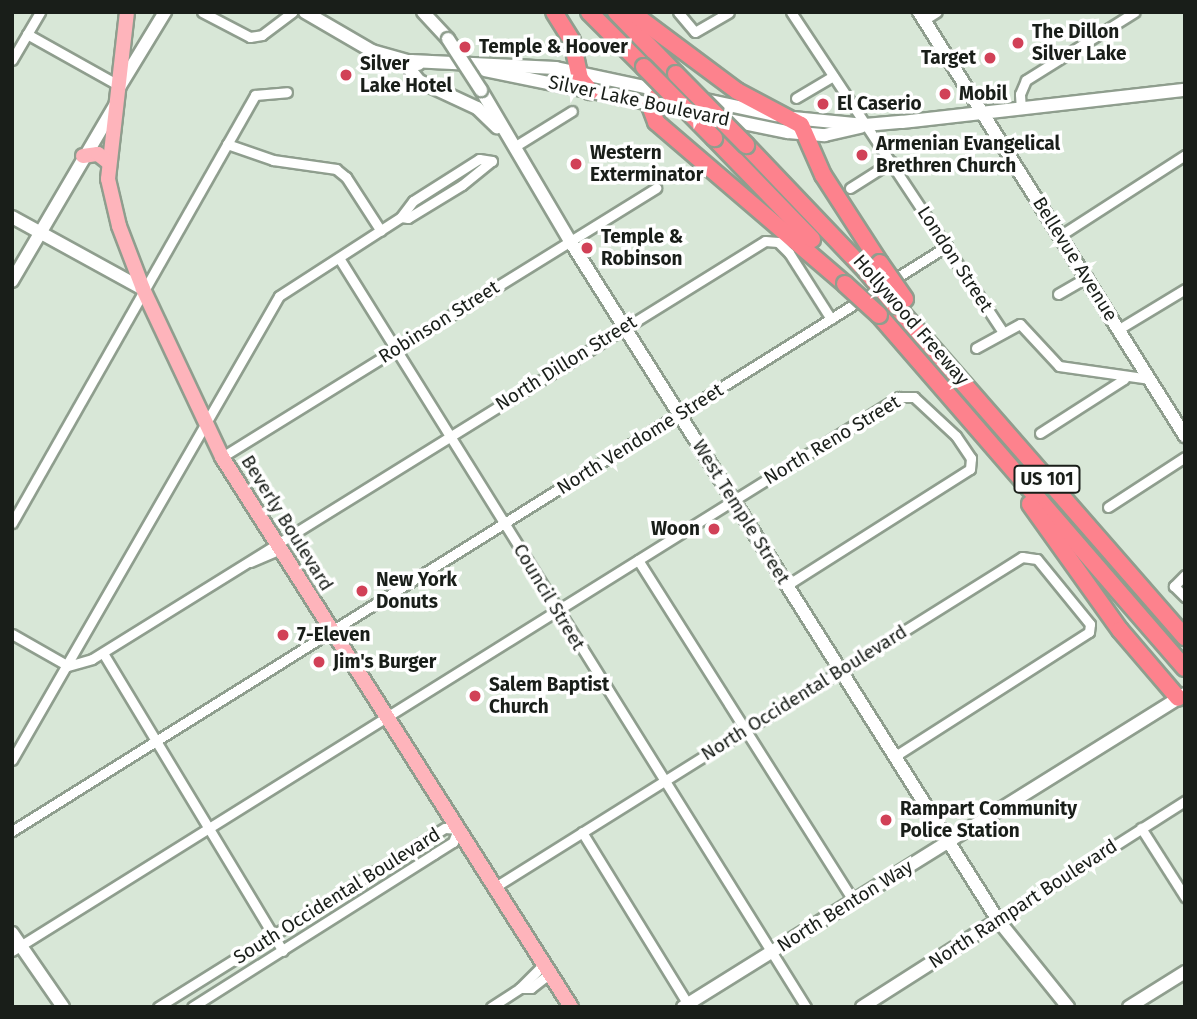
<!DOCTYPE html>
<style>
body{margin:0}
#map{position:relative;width:1197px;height:1019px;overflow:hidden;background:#d8e7d7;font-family:"Fira Sans",sans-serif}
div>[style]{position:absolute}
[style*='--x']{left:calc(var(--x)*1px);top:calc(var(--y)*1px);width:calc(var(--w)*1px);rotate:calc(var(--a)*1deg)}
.roads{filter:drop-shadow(2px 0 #8f9e8e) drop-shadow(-2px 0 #8f9e8e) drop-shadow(0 2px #8f9e8e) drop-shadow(0 -2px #8f9e8e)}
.street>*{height:9px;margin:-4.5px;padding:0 4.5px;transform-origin:4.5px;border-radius:4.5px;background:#fff}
.secondary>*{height:12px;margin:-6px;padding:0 6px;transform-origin:6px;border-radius:6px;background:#fff}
.primary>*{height:14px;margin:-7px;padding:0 7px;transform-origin:7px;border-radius:7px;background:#feb4bb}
.highway>*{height:16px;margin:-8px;padding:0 8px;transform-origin:8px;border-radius:8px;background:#fd828d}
.bridges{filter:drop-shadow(2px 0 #8f9e8e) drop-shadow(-2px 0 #8f9e8e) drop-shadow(0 2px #8f9e8e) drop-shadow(0 -2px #8f9e8e)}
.secondary-bridge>*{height:12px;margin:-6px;padding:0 6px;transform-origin:6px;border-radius:6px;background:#fff}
.highway-bridge>*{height:16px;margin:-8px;padding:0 8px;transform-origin:8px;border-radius:8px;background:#fd828d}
.dots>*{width:19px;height:19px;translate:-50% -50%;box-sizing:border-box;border:4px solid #fff;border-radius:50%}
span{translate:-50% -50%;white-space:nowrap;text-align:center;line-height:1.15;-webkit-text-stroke:7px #fff;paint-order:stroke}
.shield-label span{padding:2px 5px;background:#fff;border:2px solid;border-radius:5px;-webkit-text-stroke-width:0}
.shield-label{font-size:18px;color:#191e19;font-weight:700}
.poi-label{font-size:19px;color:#191e19;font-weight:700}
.left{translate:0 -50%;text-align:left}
.right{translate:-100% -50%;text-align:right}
.street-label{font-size:19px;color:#191e19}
.frame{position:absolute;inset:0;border:14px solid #191e19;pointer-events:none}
</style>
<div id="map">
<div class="roads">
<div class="street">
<i style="--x:202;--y:12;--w:54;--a:27.5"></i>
<i style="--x:250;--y:37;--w:12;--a:-9"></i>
<i style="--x:262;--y:35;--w:38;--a:-37"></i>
<i style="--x:678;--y:12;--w:26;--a:50"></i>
<i style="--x:695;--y:32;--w:39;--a:-30"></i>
<i style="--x:791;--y:12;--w:382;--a:56.5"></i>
<i style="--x:924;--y:20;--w:15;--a:-32"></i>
<i style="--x:27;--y:34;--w:107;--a:29.2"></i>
<i style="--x:12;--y:60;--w:56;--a:-59.7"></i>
<i style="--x:796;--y:98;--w:43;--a:-30.7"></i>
<i style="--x:1021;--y:109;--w:15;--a:-94"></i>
<i style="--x:1020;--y:94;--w:15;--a:-67"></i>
<i style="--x:1026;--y:80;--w:128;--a:-32"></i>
<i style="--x:227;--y:144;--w:49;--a:19.2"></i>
<i style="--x:273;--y:160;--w:64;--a:8.1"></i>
<i style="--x:336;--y:169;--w:13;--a:39"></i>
<i style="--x:346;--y:177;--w:64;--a:57.1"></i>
<i style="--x:514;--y:147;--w:68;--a:-31.8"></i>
<i style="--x:850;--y:188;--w:49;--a:-32.4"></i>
<i style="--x:1061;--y:235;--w:148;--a:-32.8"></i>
<i style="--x:339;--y:258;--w:883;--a:58.06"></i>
<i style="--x:1058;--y:294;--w:34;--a:-30"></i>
<i style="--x:1119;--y:329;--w:77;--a:-31.2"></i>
<i style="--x:976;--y:348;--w:50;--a:-28.6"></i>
<i style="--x:1020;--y:324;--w:57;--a:47.1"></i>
<i style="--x:1059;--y:366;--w:92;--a:8.1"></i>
<i style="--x:1040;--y:433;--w:100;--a:-32.7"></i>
<i style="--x:222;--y:457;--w:511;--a:-31.79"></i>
<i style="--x:1108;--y:507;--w:92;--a:-33"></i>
<i style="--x:12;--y:523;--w:492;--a:-60.4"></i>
<i style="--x:255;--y:95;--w:32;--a:-5"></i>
<i style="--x:638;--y:560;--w:402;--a:57.7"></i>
<i style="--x:250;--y:562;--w:33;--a:-23"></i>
<i style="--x:1185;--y:575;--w:16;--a:135"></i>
<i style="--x:1174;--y:586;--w:16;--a:45"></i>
<i style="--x:12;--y:634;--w:64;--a:29.7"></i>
<i style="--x:68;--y:666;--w:25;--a:-16"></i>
<i style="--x:92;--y:659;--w:792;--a:-31.84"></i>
<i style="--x:765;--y:241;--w:13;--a:4"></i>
<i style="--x:778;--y:242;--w:16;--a:45"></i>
<i style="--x:789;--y:253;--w:78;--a:57.5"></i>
<i style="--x:103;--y:653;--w:348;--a:58.9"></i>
<i style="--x:12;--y:760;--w:535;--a:-60.08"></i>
<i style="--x:279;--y:296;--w:145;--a:-32.9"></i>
<i style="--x:401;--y:217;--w:7;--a:8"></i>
<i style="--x:408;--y:218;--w:63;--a:-31.4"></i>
<i style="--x:462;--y:185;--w:38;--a:-39"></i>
<i style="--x:492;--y:161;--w:13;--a:-171"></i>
<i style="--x:479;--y:159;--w:78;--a:147.5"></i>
<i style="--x:413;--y:201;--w:20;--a:127"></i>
<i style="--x:1141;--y:828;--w:82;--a:57.5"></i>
<i style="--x:12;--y:831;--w:1103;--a:-32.03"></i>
<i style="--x:582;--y:832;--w:202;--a:58.4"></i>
<i style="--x:495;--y:887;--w:622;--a:-32.05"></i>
<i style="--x:1022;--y:557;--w:15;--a:8"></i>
<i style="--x:1037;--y:559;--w:84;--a:50.8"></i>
<i style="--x:1090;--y:624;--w:8;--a:97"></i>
<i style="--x:1089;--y:632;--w:230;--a:147.4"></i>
<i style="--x:998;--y:920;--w:222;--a:-32.5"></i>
<i style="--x:12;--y:951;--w:1046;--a:-31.99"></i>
<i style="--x:899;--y:397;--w:15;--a:0"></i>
<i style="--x:914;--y:397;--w:57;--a:42.9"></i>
<i style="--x:956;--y:436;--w:27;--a:56"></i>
<i style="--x:971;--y:458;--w:11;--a:95"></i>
<i style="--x:970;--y:469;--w:217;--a:147.6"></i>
<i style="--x:520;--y:988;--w:11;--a:0"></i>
<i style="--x:531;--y:988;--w:24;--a:-38"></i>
<i style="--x:158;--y:1007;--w:338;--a:-32"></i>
<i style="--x:445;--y:828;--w:13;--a:4"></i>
<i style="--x:458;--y:829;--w:14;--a:111"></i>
<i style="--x:453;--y:842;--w:22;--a:148"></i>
<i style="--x:434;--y:854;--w:286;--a:147.7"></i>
<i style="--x:491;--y:1007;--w:35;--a:-33"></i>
<i style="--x:520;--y:988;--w:34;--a:-45"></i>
</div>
<div class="secondary">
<i style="--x:305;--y:12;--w:78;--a:30.2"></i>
<i style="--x:372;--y:51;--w:48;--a:15.8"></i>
<i style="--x:423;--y:12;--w:37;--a:47"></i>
<i style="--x:919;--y:12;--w:501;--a:57.9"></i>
<i style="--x:411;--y:61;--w:145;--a:2.8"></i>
<i style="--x:556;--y:68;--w:225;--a:12.1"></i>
<i style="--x:411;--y:61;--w:10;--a:90"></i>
<i style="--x:411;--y:71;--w:13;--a:51"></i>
<i style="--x:419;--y:81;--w:64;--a:25"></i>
<i style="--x:477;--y:108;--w:28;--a:44"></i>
<i style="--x:485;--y:70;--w:309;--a:11.6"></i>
<i style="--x:788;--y:132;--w:37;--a:5"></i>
<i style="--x:825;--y:135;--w:37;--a:-13"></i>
<i style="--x:120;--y:86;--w:87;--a:-58.7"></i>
<i style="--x:481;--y:90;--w:175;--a:59.5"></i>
<i style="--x:570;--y:241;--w:803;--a:57.78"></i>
<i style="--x:998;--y:920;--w:112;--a:51.2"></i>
<i style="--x:793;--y:118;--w:72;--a:5.6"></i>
<i style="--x:865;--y:125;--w:37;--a:-5"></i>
<i style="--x:902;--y:122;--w:285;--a:-6.5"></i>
<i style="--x:12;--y:217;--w:149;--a:28.8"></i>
<i style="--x:12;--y:281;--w:205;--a:-59.6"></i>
<i style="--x:12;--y:933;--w:90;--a:55.4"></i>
<i style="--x:683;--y:1007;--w:592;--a:-31.94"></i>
<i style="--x:862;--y:1007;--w:161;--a:-32.6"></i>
<i style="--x:1129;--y:1007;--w:66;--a:-32"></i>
</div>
<div class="primary">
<i style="--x:127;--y:12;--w:168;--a:96.5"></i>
<i style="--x:108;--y:179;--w:48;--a:76.8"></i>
<i style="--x:119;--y:226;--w:67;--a:69.1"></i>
<i style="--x:143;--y:289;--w:186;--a:64.8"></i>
<i style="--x:222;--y:457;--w:651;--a:57.6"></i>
<i style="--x:83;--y:156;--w:15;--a:-8"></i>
<i style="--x:98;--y:154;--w:13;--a:39"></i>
</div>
<div class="highway">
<i style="--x:554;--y:12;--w:34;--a:58"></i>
<i style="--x:572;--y:41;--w:39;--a:78"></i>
<i style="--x:580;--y:79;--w:16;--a:50"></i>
<i style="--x:589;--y:12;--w:78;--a:45"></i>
<i style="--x:616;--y:12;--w:86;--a:45.9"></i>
<i style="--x:631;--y:12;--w:132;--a:36.7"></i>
<i style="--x:737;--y:91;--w:72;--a:28"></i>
<i style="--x:801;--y:125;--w:55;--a:66.3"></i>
<i style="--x:823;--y:175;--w:105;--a:57.1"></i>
<i style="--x:662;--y:90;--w:20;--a:127"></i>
<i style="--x:650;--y:106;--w:17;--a:69"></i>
<i style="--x:656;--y:122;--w:249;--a:40.6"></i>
<i style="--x:714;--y:138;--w:141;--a:45.9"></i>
<i style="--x:746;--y:145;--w:174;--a:46.4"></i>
<i style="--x:895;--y:305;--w:441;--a:48.9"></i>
<i style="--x:879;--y:315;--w:467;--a:49.1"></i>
<i style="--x:1030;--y:504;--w:155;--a:54.5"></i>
<i style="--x:1120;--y:630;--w:89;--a:49.5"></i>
</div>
</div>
<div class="bridges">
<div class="secondary-bridge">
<i style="--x:448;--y:39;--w:61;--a:57.1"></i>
</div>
<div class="highway-bridge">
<i style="--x:644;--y:67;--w:100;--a:45.4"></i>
<i style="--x:676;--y:74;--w:100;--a:45.4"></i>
<i style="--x:880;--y:263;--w:44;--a:55.2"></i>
<i style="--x:866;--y:271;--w:45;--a:49.5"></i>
<i style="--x:845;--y:284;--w:46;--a:42.4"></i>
</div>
</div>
<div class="dots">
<i style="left:1018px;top:43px;background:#d14157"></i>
<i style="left:465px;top:47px;background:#d14157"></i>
<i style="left:990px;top:58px;background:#d14157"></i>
<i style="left:346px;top:75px;background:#d14157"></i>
<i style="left:945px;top:94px;background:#d14157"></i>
<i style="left:823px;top:104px;background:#d14157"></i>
<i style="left:862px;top:155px;background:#d14157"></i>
<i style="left:576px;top:164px;background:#d14157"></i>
<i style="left:587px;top:248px;background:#d14157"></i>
<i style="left:714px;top:529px;background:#d14157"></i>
<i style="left:362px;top:591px;background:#d14157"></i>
<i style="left:283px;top:635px;background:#d14157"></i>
<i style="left:319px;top:662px;background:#d14157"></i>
<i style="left:475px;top:696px;background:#d14157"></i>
<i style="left:886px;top:820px;background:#d14157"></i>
</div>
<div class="shield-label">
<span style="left:1047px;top:479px">US 101</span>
</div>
<div class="poi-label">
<span class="left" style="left:1032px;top:43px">The Dillon<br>Silver Lake</span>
<span class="left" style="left:479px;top:47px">Temple &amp; Hoover</span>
<span class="right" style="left:976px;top:58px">Target</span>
<span class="left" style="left:360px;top:75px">Silver<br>Lake Hotel</span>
<span class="left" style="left:959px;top:94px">Mobil</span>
<span class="left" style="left:837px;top:104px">El Caserio</span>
<span class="left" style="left:876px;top:155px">Armenian Evangelical<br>Brethren Church</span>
<span class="left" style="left:590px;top:164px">Western<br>Exterminator</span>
<span class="left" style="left:601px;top:248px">Temple &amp;<br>Robinson</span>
<span class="right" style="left:700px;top:529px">Woon</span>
<span class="left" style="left:376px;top:591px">New York<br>Donuts</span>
<span class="left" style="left:297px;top:635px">7-Eleven</span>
<span class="left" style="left:333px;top:662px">Jim's Burger</span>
<span class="left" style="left:489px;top:696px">Salem Baptist<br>Church</span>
<span class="left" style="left:900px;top:820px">Rampart Community<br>Police Station</span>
</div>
<div class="street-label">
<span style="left:639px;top:101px;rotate:12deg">Silver Lake Boulevard</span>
<span style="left:955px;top:259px;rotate:57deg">London Street</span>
<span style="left:1075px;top:259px;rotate:58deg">Bellevue Avenue</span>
<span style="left:911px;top:320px;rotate:49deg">Hollywood Freeway</span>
<span style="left:439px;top:322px;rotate:-32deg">Robinson Street</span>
<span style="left:566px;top:363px;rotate:-32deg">North Dillon Street</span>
<span style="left:640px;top:439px;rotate:-32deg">North Vendome Street</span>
<span style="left:832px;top:440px;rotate:-31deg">North Reno Street</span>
<span style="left:741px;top:512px;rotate:58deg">West Temple Street</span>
<span style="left:287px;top:523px;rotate:58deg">Beverly Boulevard</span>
<span style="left:549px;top:597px;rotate:59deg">Council Street</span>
<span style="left:804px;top:693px;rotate:-32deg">North Occidental Boulevard</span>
<span style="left:337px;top:896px;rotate:-32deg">South Occidental Boulevard</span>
<span style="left:1023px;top:904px;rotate:-33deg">North Rampart Boulevard</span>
<span style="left:845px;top:906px;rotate:-32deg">North Benton Way</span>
</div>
<div class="frame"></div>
</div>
